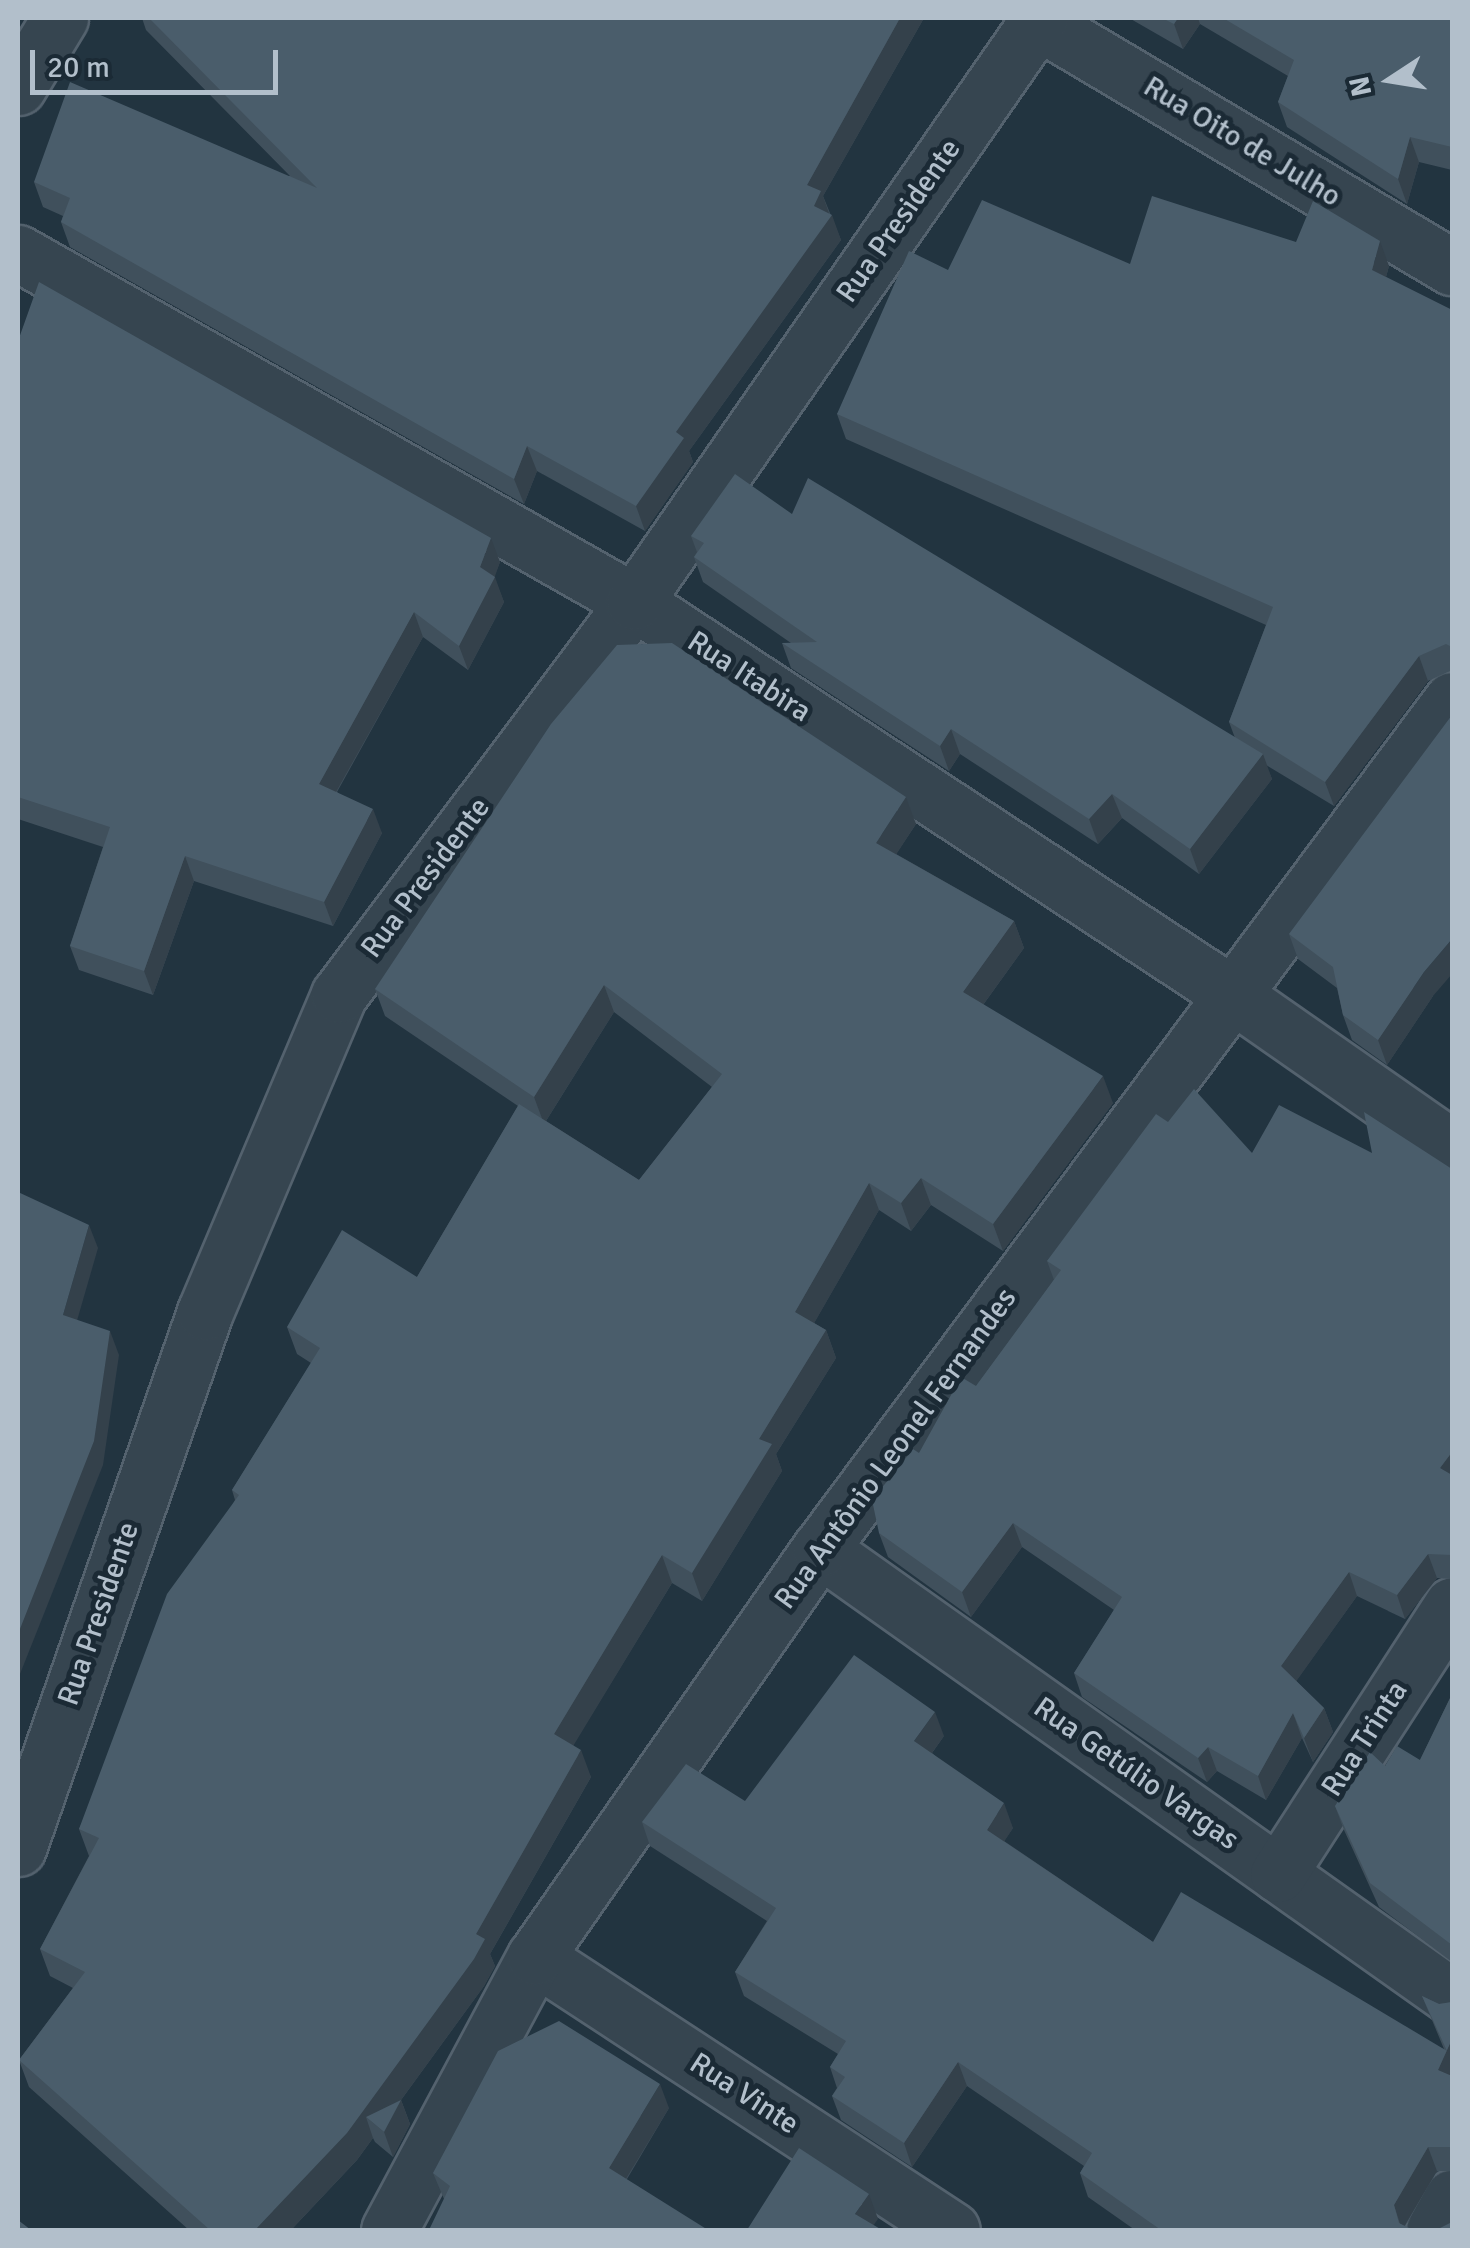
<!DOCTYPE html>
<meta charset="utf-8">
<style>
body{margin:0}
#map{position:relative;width:1470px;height:2248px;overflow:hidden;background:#223440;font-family:Signika,sans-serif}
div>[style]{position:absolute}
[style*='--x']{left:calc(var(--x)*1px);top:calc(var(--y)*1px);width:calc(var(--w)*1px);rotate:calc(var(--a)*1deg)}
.roads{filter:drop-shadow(2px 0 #54626e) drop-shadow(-2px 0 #54626e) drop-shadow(0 2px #54626e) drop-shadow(0 -2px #54626e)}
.street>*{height:55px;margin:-27.5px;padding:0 27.5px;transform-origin:27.5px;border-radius:27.5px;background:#364550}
.wall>*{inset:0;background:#40505c}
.shaded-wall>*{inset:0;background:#34414b}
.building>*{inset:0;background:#4a5d6b}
span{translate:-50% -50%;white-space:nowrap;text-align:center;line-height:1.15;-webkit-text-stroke:10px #1b2a35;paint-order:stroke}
.street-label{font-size:30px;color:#b2bfcb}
.frame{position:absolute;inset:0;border:20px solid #b2bfcb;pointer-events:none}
.north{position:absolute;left:1340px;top:30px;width:100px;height:100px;-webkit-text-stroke:8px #1b2a35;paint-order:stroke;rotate:258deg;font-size:28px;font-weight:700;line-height:40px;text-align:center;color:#b2bfcb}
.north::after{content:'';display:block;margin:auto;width:35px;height:45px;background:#b2bfcb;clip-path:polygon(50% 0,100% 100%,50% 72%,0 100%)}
.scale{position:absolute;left:30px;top:50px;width:248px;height:45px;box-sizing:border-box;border:5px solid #b2bfcb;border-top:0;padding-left:12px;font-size:30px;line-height:35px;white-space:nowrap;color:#b2bfcb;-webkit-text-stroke:8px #1b2a35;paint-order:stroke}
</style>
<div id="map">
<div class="roads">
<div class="street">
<i style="--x:1032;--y:18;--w:488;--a:30.7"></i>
<i style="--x:18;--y:87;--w:81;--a:-58.7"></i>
<i style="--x:18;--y:253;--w:708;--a:29.53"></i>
<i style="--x:634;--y:602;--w:716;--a:33.27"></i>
<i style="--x:1233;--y:995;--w:267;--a:34.9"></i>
<i style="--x:820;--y:1549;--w:775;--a:35.33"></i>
<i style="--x:18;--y:1848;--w:568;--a:-70.77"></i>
<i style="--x:205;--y:1312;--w:344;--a:-67.1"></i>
<i style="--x:339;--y:995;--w:491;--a:-53.1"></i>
<i style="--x:634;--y:602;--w:711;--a:-55.19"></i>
<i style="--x:1278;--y:1874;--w:320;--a:-57.1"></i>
<i style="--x:535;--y:1957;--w:498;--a:33.2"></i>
<i style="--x:389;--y:2230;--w:310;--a:-61.9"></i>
<i style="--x:535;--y:1957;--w:498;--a:-55.1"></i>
<i style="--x:820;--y:1549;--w:1058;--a:-53.34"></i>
<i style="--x:1434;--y:2230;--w:37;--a:-61"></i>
</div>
</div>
<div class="wall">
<i style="clip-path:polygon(142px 18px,924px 18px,823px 196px,841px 240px,689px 451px,693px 462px,645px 531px,537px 471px,524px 504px,70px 247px,61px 222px,63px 216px,43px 207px,34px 182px,290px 176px,146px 30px)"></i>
<i style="clip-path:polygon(1129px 18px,1452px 18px,1452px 170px,1419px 162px,1407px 204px,1287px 127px,1278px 102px,1288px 76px,1200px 24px,1183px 49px)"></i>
<i style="clip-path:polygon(1296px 242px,1389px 266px,1386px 277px,1452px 310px,1452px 670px,1428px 681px,1334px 806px,1266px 765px,1272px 779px,1199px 874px,1122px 818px,1098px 844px,960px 754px,949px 771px,791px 668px,782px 643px,791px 643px,703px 582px,694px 557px,697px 552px,691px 536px,792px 514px,1235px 738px,1229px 722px,1266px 625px,846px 439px,837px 414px,948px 270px,1130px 264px)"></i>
<i style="clip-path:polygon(18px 341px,500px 562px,494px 577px,504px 602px,468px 670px,423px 637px,337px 792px,382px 833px,333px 926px,194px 881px,153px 995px,79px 970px,70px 946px,103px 847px,18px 819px)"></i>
<i style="clip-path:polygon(evenodd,916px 824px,896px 854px,1014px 921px,1024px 948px,983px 1005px,1113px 1103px,1003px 1251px,931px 1205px,911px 1231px,879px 1210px,814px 1323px,826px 1330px,836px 1358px,776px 1454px,782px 1471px,702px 1601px,672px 1583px,573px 1745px,591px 1777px,490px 1954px,495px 1966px,484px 1986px,401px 2100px,410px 2124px,393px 2157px,375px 2142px,373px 2138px,357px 2160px,291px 2230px,189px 2230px,29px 2087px,19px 2060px,73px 1988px,50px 1976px,40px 1949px,89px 1856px,79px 1829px,235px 1500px,232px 1490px,311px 1363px,297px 1354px,287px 1327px,417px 1277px,518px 1106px,385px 1016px,375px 989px,916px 824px,614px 1012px,712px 1087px,639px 1180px,546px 1121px,614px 1012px)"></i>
<i style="clip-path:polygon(1289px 934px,1433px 996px,1387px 1065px,1352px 1040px,1343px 1015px,1337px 988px,1298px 959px)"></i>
<i style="clip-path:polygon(1168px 1122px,1252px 1153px,1372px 1153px,1452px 1169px,1452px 1579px,1437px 1578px,1405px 1619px,1357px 1596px,1296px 1681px,1324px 1708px,1333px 1732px,1313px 1762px,1302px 1738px,1266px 1800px,1217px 1771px,1207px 1782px,1082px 1697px,1074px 1673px,1114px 1610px,1022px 1547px,971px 1617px,888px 1557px,879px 1533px,919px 1453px,976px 1386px,1054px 1280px,1047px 1261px)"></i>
<i style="clip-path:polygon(1452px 1694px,1452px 1962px,1379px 1907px,1344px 1830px,1335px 1806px,1385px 1766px,1420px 1760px)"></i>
<i style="clip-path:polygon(944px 1736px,932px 1753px,1013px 1828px,1004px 1841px,1153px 1942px,1444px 2049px,1422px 1996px,1439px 2004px,1452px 2002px,1452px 2171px,1437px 2171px,1405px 2226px,1413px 2230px,1135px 2230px,1088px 2197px,1080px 2173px,1084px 2166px,967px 2086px,912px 2167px,841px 2120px,832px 2096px,837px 2088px,830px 2067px,838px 2054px,744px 1996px,735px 1972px,767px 1921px,650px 1846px,642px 1822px,745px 1801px)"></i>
<i style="clip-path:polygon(669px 2108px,627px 2179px,444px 2199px,433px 2173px)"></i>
</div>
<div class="shaded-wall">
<i style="clip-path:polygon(900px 18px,924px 18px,823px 196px,830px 216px,832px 215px,841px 240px,689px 451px,693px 462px,645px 531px,636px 506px,807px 185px)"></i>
<i style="clip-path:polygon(1178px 18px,1198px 18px,1200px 24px,1183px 49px,1174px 24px)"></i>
<i style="clip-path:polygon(1410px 137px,1419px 162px,1407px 204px,1398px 179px)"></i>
<i style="clip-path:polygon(1380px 241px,1389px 266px,1381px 295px,1372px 270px)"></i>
<i style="clip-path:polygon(527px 446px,537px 471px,524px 504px,514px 479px)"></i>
<i style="clip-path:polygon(491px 538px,500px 562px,494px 579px,495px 577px,504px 602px,468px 670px,459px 646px,480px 567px)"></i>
<i style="clip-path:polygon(414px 612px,423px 637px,327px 808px,319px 784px)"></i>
<i style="clip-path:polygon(1419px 656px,1428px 681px,1334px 806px,1325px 782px)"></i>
<i style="clip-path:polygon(951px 729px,960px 754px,949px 771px,940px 746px)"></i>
<i style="clip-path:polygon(1263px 754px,1272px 779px,1199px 874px,1190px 849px)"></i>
<i style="clip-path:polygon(1112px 794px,1122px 818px,1098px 844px,1089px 819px)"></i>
<i style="clip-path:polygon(906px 797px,916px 824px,886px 870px,876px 843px)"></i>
<i style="clip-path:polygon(373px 809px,382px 833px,333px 926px,324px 902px)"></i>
<i style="clip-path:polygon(185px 856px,194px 881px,153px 995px,144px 971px)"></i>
<i style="clip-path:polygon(1014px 921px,1024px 948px,972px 1020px,963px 992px)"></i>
<i style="clip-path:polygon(1452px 939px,1452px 974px,1433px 996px,1387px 1065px,1378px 1040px,1424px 972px)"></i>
<i style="clip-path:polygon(604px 985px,614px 1012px,544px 1124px,534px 1097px)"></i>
<i style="clip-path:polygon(1103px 1076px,1113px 1103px,1003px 1251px,993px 1224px)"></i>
<i style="clip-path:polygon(921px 1178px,931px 1205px,911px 1231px,901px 1203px)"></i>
<i style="clip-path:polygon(869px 1183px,879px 1210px,805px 1339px,795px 1312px)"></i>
<i style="clip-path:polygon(89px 1225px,98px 1248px,72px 1338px,63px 1315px)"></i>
<i style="clip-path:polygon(826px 1330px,836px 1358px,776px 1454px,782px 1471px,702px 1601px,692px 1573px,759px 1439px)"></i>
<i style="clip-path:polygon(110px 1331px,119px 1355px,103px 1465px,20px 1674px,18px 1668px,18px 1634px)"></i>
<i style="clip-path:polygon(1452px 1452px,1452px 1487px,1440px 1468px)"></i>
<i style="clip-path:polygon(1013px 1523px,1022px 1547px,971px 1617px,962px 1592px)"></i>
<i style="clip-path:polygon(1428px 1554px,1437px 1578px,1405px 1619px,1397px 1595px)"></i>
<i style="clip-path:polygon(662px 1555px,672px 1583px,564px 1761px,554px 1734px)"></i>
<i style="clip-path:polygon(1349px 1572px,1357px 1596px,1290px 1690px,1281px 1666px)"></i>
<i style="clip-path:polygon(1324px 1708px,1333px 1732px,1313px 1762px,1304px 1738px)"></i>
<i style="clip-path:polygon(935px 1712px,944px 1736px,923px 1765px,914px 1741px)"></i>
<i style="clip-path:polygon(1293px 1713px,1302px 1738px,1266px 1800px,1258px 1776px)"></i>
<i style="clip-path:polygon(1208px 1747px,1217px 1771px,1207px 1782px,1198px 1758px)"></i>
<i style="clip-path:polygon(581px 1750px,591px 1777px,490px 1954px,495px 1966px,484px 1986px,401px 2100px,410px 2124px,393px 2157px,384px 2132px,366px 2117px,373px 2138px,357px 2160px,291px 2230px,255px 2230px,476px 1934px)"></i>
<i style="clip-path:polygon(1004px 1803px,1013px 1828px,996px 1854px,987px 1830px)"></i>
<i style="clip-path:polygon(1452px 2039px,1452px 2081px,1438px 2070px)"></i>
<i style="clip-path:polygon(958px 2062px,967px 2086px,912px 2167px,904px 2143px)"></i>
<i style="clip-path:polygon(660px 2084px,669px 2108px,618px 2192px,609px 2168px)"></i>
<i style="clip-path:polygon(1428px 2147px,1437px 2171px,1402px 2230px,1394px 2205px)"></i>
<i style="clip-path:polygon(869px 2194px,878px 2219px,870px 2230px,855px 2214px)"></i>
</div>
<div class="building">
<i style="clip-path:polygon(149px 18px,900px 18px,807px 185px,821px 191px,814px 206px,832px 215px,676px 432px,684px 438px,636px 506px,527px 446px,514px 479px,61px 222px,70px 198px,34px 182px,70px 82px,317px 188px)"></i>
<i style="clip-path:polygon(1162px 18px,1178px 18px,1174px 24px)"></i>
<i style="clip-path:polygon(1223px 18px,1452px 18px,1452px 147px,1410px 137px,1398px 179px,1278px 102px,1294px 60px)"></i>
<i style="clip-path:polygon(1152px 196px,1296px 242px,1313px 201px,1380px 241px,1372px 270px,1452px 310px,1452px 647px,1446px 644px,1419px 656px,1325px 782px,1229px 722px,1273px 607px,837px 414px,909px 251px,948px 270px,982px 200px,1130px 264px)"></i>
<i style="clip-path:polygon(39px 282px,491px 538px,480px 567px,495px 577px,459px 646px,414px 612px,319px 784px,373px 809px,324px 902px,185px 856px,144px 971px,70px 946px,110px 827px,18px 797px,18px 341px)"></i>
<i style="clip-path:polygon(735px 474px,792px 514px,808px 478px,1263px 754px,1190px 849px,1112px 794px,1089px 819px,951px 729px,940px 746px,782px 643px,817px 642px,694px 557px,704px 543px,691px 536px)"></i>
<i style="clip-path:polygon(672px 643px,906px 797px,876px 843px,1014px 921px,963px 992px,1103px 1076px,993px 1224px,921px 1178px,901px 1203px,869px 1183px,795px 1312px,826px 1330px,759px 1439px,772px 1444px,692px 1573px,662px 1555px,554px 1734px,581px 1750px,476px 1934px,485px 1939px,474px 1959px,347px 2133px,255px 2230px,210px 2230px,19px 2060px,85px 1972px,40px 1949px,99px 1838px,79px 1829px,167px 1594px,239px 1495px,232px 1490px,320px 1348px,287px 1327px,342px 1230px,417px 1277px,519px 1104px,639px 1180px,722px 1074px,604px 985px,534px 1097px,375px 989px,551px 724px,617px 645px)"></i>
<i style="clip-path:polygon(1452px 715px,1452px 939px,1424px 972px,1378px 1040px,1343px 1015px,1333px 967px,1289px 934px)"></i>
<i style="clip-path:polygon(1194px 1089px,1252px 1153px,1279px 1105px,1372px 1153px,1364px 1112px,1452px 1169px,1452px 1452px,1440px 1468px,1452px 1475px,1452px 1555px,1428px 1554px,1397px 1595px,1349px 1572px,1281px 1666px,1324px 1708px,1304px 1738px,1293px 1713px,1258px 1776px,1208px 1747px,1198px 1758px,1074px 1673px,1122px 1597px,1013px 1523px,962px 1592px,879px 1533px,872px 1500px,913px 1449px,919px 1453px,961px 1377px,976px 1386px,1061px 1270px,1047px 1261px,1156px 1114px,1168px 1122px)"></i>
<i style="clip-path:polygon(18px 1192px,89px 1225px,63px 1315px,110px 1331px,94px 1441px,18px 1634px)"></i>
<i style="clip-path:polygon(854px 1655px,935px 1712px,914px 1741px,1004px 1803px,987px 1830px,1153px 1942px,1181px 1892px,1447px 2051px,1422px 1996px,1439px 2004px,1452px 2002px,1452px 2039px,1438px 2070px,1452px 2076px,1452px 2147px,1428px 2147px,1394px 2205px,1399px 2223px,1413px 2230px,1161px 2230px,1080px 2173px,1092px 2153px,958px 2062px,904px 2143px,832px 2096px,845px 2077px,830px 2067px,846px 2041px,735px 1972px,776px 1908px,642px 1822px,686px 1764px,745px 1801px)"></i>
<i style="clip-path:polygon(1452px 1694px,1452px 1945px,1370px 1883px,1335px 1806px,1370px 1752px,1385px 1766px,1397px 1746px,1420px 1760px)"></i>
<i style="clip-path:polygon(559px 2021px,660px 2084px,609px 2168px,708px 2230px,429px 2230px,450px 2186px,433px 2173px,498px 2051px)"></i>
<i style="clip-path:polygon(401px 2100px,384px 2132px,366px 2117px)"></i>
<i style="clip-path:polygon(799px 2148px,869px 2194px,855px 2214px,882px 2230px,747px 2230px)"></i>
<i style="clip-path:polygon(18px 2220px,31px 2230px,18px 2230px)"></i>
<i style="clip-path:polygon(1452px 2221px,1452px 2230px,1436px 2230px,1452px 2222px)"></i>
</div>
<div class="street-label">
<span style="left:1242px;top:142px;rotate:31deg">Rua Oito de Julho</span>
<span style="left:899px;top:221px;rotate:-55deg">Rua Presidente</span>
<span style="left:749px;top:677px;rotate:33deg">Rua Itabira</span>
<span style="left:426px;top:878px;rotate:-53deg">Rua Presidente</span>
<span style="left:896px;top:1449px;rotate:-54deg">Rua Antônio Leonel Fernandes</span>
<span style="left:99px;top:1614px;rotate:-71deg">Rua Presidente</span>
<span style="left:1365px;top:1739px;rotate:-57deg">Rua Trinta</span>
<span style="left:1136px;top:1774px;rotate:35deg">Rua Getúlio Vargas</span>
<span style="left:744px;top:2094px;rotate:33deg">Rua Vinte</span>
</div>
<div class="frame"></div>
<div class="north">N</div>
<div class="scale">20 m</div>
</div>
